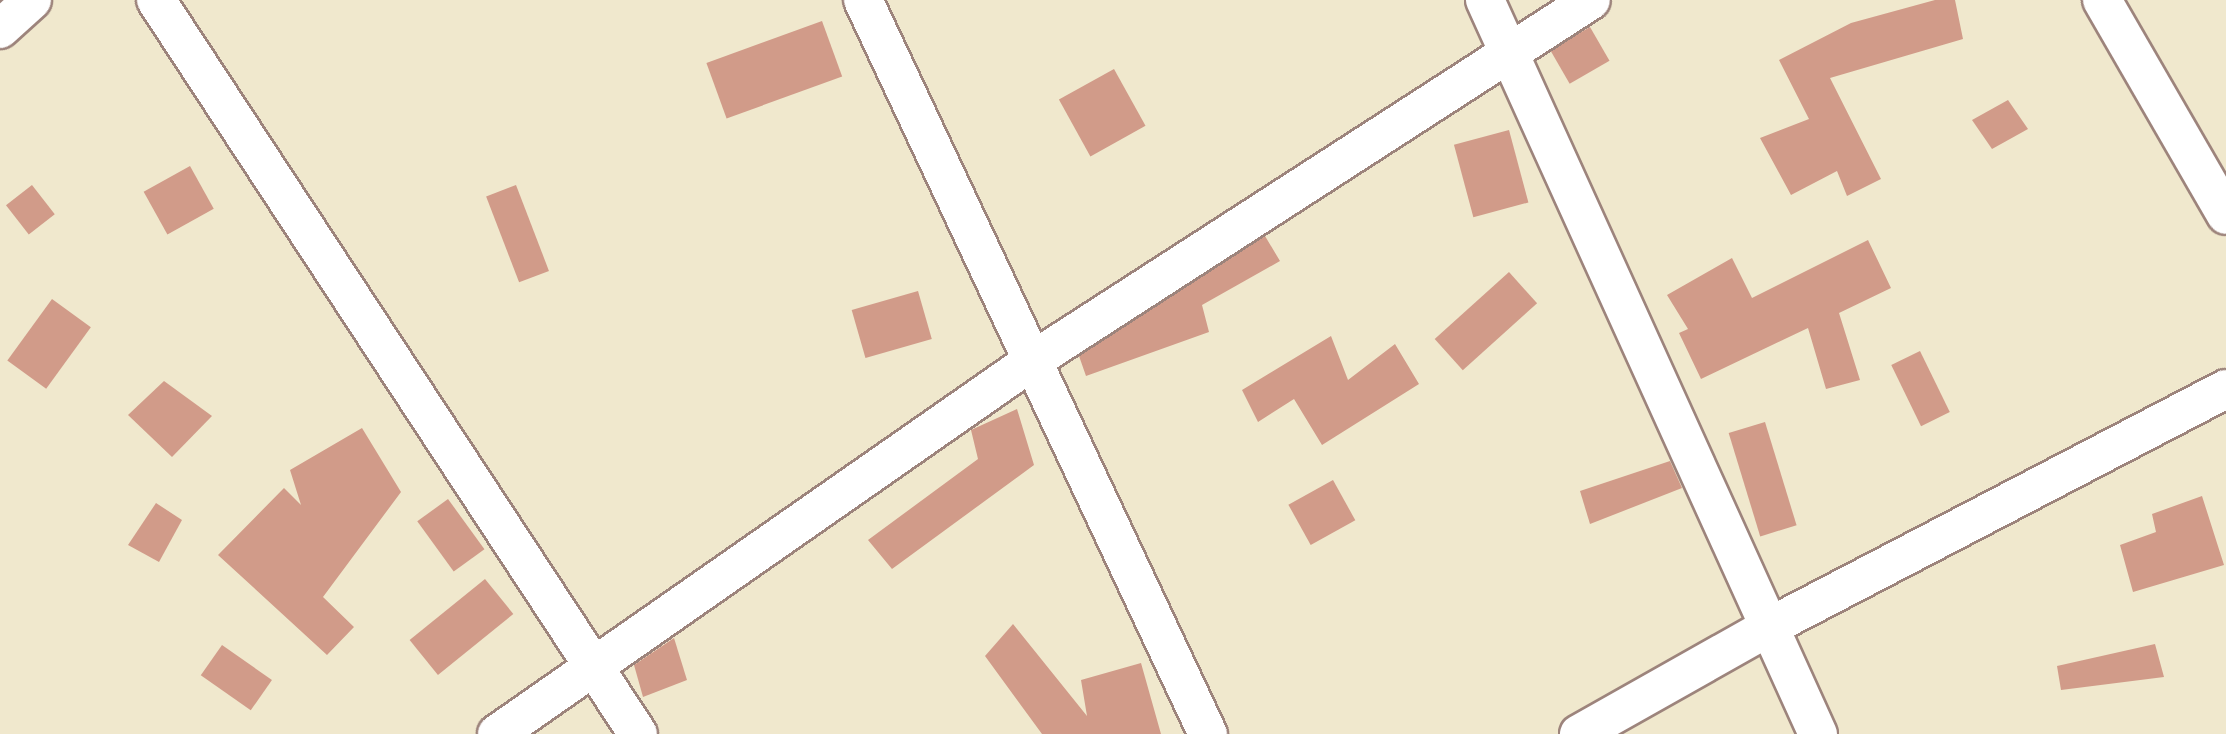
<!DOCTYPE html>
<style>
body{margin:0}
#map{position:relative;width:2226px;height:734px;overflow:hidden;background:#f0e8cd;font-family:"Balsamiq Sans",sans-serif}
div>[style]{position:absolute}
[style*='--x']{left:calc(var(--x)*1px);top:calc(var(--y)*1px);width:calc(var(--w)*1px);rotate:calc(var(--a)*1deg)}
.building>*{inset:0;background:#d19b89;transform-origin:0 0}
.roads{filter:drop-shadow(2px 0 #9d847c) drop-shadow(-2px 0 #9d847c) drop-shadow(0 2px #9d847c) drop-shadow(0 -2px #9d847c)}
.minor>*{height:38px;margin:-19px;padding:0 19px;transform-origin:19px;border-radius:19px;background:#fff}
span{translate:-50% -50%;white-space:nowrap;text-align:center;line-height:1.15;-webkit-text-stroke:5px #fff;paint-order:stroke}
</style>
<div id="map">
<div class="building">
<i style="clip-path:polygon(1935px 0,1955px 0,1963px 39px,1830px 78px,1881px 179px,1847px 196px,1837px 171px,1791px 195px,1760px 138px,1809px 119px,1779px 60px,1851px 23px)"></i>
<i style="left:822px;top:21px;width:59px;height:123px;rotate:70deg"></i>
<i style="left:1590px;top:27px;width:39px;height:46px;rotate:60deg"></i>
<i style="left:1114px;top:69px;width:65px;height:63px;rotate:61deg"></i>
<i style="clip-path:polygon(2008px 100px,2028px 129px,1992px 149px,1972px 120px)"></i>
<i style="left:1509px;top:130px;width:75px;height:57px;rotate:75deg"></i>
<i style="left:190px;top:166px;width:49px;height:53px;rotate:61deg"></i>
<i style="left:32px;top:185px;width:37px;height:33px;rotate:52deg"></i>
<i style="left:516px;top:185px;width:92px;height:32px;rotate:69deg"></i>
<i style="clip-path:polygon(1265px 236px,1280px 261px,1202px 305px,1209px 332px,1086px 376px,1079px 356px)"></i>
<i style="clip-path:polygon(1868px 240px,1891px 288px,1839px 313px,1860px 380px,1826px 389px,1808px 328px,1701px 379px,1679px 333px,1688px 329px,1667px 295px,1732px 258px,1752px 298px)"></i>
<i style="left:1509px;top:272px;width:42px;height:100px;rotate:48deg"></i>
<i style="left:918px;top:291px;width:50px;height:69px;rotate:74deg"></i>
<i style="left:52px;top:299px;width:48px;height:76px;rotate:36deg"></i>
<i style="clip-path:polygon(1331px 336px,1348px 380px,1395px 344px,1419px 384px,1322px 445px,1294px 399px,1258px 422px,1242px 390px)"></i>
<i style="left:1920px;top:351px;width:68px;height:32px;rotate:64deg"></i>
<i style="clip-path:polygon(164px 381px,212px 416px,172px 457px,128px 415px)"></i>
<i style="clip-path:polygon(1017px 409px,1034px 465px,892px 569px,868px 540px,978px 459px,971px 430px)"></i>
<i style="left:1765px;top:422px;width:108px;height:38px;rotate:73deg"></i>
<i style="clip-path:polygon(362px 428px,401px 492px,323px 597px,354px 627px,327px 655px,218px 555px,284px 488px,301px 505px,290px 470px)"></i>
<i style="clip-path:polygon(1670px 461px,1682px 488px,1590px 524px,1580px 491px)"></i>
<i style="left:1333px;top:480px;width:46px;height:51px;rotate:61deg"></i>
<i style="clip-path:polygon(2202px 496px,2224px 565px,2133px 592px,2120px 545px,2156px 532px,2152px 514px)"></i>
<i style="left:448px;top:499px;width:62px;height:38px;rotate:54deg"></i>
<i style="clip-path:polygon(156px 503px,182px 520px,159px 562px,128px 545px)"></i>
<i style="left:485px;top:579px;width:45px;height:97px;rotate:51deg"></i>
<i style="clip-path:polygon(1013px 624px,1087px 716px,1081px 680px,1141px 663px,1161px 734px,1042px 734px,985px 656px)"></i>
<i style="clip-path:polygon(674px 638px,687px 680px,643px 697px,634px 665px)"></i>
<i style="clip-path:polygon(2155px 644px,2164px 677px,2061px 690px,2057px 666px)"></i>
<i style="left:222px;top:645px;width:61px;height:37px;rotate:35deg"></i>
</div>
<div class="roads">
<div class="minor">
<i style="--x:156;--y:0;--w:878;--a:56.71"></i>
<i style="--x:863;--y:0;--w:811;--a:64.83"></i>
<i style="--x:1485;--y:0;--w:806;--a:65.6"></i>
<i style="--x:2102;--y:0;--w:248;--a:60"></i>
<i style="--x:0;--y:29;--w:43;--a:-42.2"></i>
<i style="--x:497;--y:734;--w:652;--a:-34.88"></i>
<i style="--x:1032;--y:361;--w:665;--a:-32.85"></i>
<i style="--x:1579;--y:734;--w:218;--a:-29.4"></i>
<i style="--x:1769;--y:627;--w:515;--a:-27.51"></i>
</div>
</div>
</div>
